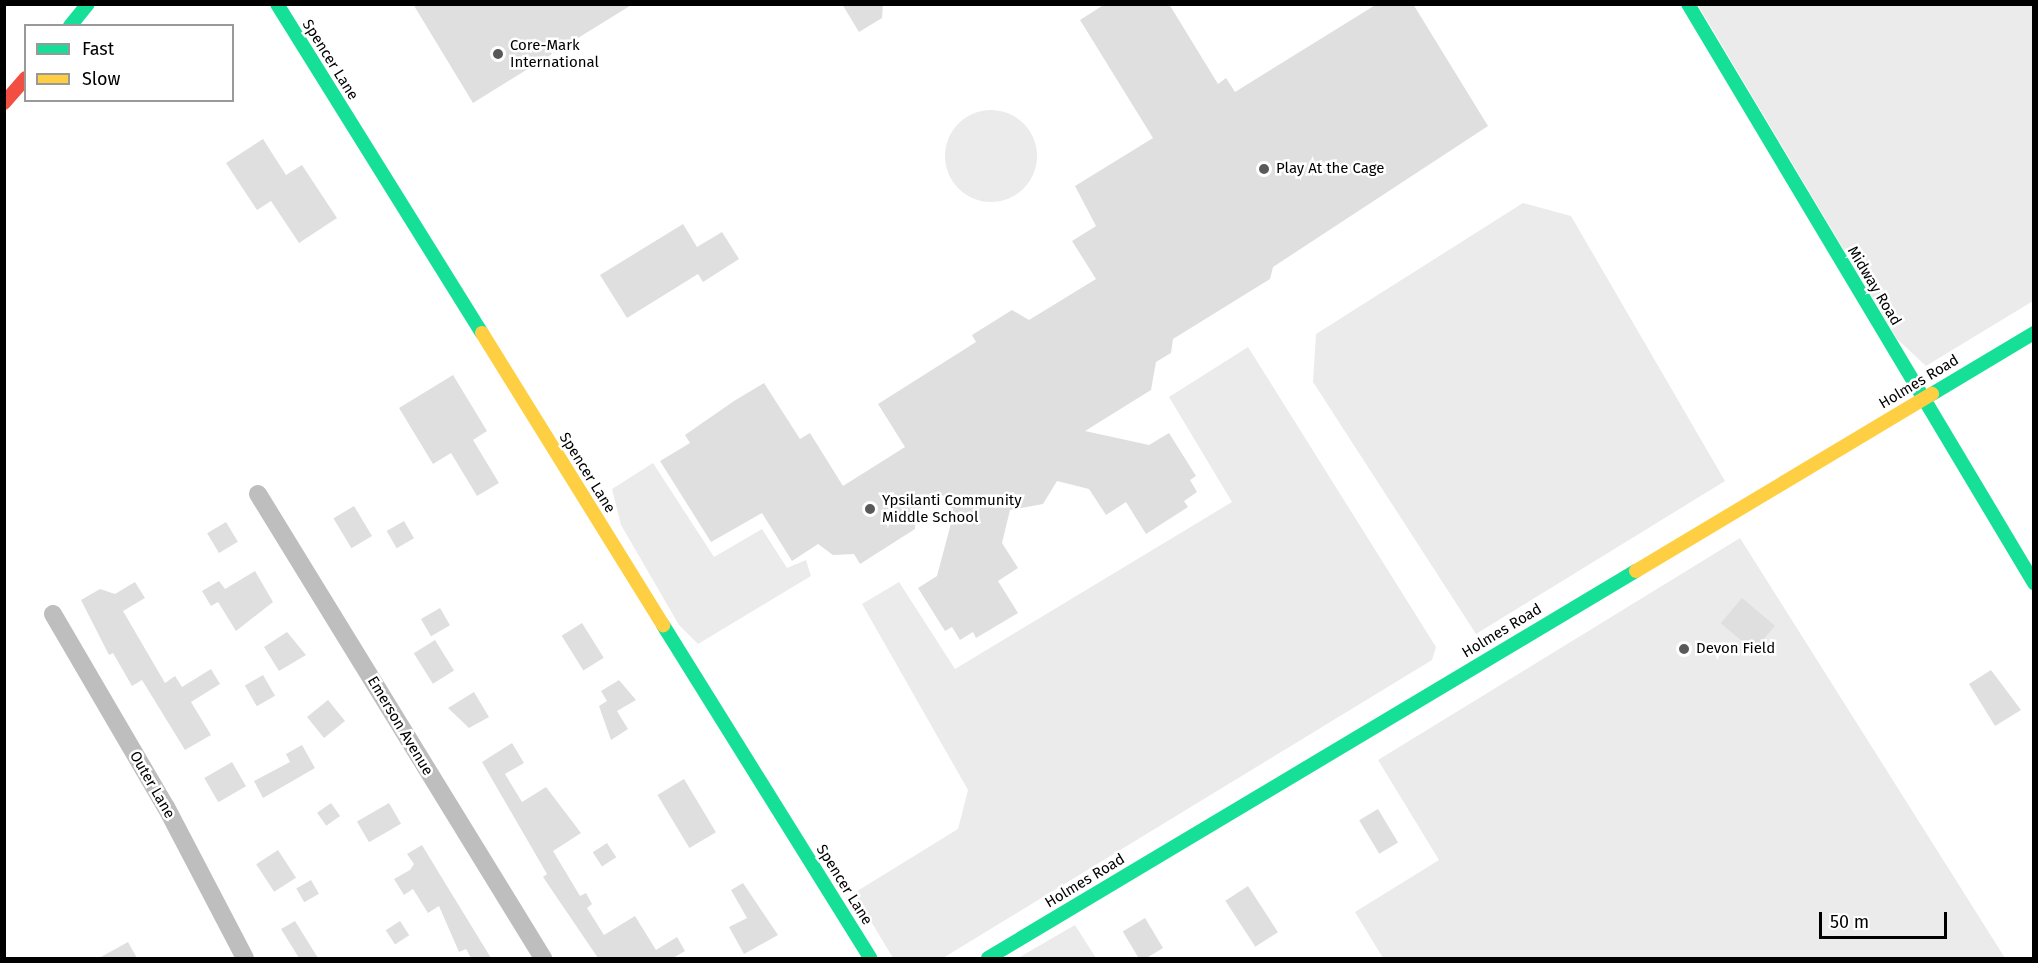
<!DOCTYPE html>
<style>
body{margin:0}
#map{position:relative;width:2038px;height:963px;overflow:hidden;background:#fff;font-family:"Fira Sans",sans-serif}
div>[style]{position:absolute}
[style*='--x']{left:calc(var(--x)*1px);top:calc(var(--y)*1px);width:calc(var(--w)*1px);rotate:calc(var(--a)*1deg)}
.green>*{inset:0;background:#ebebeb}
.round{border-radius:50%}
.building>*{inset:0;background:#dfdfdf;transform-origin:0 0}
.street>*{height:18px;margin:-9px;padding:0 9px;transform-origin:9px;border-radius:9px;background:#bebebe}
.fast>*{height:14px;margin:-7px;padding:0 7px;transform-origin:7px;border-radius:7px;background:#16e098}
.slow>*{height:14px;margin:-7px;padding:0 7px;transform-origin:7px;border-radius:7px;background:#ffcf43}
.jam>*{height:14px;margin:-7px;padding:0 7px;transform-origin:7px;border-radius:7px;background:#f24e42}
.dots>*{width:16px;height:16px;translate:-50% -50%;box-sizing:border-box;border:3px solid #fff;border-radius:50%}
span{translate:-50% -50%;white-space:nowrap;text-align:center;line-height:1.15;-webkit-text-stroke:5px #fff;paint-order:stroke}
.poi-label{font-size:15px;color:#000}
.left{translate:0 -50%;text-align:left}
.street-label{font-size:15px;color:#000}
.frame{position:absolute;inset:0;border:6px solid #000;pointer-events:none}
.legend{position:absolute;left:24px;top:24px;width:210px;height:78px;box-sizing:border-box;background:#fff;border:2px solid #999;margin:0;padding:8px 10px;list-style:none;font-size:18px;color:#000}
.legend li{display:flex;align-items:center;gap:12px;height:30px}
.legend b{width:30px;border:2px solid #999}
.scale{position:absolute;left:1819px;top:912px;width:128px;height:27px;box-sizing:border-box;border:3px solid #000;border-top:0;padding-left:8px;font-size:18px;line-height:21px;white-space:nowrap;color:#000;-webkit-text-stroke:4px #fff;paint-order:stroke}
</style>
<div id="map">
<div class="green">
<i style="clip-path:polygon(1698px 5px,2033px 5px,2033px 301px,1926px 366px,1897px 339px)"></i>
<i class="round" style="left:945px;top:110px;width:92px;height:92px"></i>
<i style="clip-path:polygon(1523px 203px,1571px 216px,1725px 481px,1476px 634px,1313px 382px,1316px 334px)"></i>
<i style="clip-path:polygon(1248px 347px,1436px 647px,1432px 660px,943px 958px,893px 958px,854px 893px,958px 829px,968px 790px,862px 604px,899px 582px,955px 669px,1232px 502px,1169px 397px)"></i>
<i style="clip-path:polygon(653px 463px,714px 557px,762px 529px,787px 568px,806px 560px,811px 576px,698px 644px,679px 625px,621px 525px,612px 489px)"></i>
<i style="clip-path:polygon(1740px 538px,2005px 958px,1383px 958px,1355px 912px,1439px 860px,1378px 760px)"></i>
<i style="clip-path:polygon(1075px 925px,1096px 958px,1018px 958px)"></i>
</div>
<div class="building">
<i style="clip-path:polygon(413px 4px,633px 4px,473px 103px)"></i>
<i style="clip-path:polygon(842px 4px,883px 4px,882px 18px,859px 32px)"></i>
<i style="clip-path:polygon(1105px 4px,1169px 4px,1218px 84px,1226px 78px,1235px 92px,1377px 4px,1413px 4px,1488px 126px,1273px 267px,1270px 279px,1173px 339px,1171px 353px,1156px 362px,1151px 390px,1085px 431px,1149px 445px,1169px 433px,1196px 476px,1190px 480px,1197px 492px,1184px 501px,1188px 507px,1146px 534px,1126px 502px,1106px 515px,1089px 489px,1057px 481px,1043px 504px,1010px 510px,1002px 543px,1018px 568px,998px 581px,1018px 613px,976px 638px,973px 632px,960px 640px,952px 627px,945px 631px,918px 588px,937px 576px,954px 512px,943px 495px,916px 512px,915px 529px,860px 564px,854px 554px,833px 555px,818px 544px,792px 561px,762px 513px,711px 542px,660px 461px,690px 443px,685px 435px,734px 401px,764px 383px,800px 439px,810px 433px,843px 486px,905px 447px,878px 404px,976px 342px,972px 335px,1012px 310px,1029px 320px,1096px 279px,1072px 241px,1096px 226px,1075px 186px,1153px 138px,1080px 20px)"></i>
<i style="clip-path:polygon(263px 139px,286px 175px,302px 165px,337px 218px,299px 243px,271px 201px,257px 210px,226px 163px)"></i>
<i style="clip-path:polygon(683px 224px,697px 247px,722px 232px,739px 259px,703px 282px,698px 274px,627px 318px,600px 275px)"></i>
<i style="clip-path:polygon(453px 375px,487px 431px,473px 440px,499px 483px,477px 496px,451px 453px,433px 464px,399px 408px)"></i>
<i style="left:354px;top:506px;width:35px;height:24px;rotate:59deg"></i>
<i style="left:404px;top:521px;width:20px;height:20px;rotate:60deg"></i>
<i style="left:226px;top:522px;width:23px;height:22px;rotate:59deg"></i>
<i style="clip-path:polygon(255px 571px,273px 602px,236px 631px,218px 602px,211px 606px,202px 591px,219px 581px,225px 589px)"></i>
<i style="clip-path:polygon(135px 582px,145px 598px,123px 611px,165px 683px,175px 676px,182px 687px,211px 669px,220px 684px,191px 702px,211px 735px,185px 750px,142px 680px,132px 686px,113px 653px,109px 655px,81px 600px,100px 589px,115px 594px)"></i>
<i style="left:1742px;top:598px;width:43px;height:33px;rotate:40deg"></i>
<i style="left:440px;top:608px;width:20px;height:22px;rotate:60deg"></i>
<i style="left:582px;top:623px;width:41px;height:24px;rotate:58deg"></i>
<i style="clip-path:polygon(287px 632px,306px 655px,279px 671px,264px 647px)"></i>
<i style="left:435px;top:640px;width:36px;height:25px;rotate:58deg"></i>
<i style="clip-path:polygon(1991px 670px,2021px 710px,1995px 726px,1969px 684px)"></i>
<i style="left:263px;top:675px;width:24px;height:21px;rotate:60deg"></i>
<i style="clip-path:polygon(619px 680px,636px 700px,617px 711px,628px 729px,611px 740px,599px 706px,607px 701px,601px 691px)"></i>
<i style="clip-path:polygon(474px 692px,489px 717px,469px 728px,448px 708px)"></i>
<i style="left:328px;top:700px;width:27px;height:27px;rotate:51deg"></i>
<i style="clip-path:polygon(512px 743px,524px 763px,505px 774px,522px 802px,546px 787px,581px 833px,553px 851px,580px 896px,586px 893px,592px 904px,587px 908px,604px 935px,635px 916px,656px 950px,677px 937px,685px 951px,673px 958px,598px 958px,543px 877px,547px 874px,482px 762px)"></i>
<i style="clip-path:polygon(302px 745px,315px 768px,263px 798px,254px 781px,290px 762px,286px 754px)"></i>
<i style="left:232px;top:762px;width:28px;height:32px;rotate:60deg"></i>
<i style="left:684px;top:779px;width:62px;height:31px;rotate:59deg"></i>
<i style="left:331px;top:803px;width:16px;height:17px;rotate:55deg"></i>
<i style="left:389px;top:803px;width:24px;height:37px;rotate:60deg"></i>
<i style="left:1378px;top:809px;width:39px;height:22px;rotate:59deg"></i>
<i style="left:607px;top:843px;width:17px;height:17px;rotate:57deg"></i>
<i style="clip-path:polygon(422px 845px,442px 878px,491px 958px,471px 958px,466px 949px,459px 952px,439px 906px,428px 913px,413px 889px,404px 895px,394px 879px,410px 870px,414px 864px,407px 854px)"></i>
<i style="left:278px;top:850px;width:33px;height:26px;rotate:57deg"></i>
<i style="left:311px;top:880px;width:16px;height:17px;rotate:60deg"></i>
<i style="clip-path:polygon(743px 883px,778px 935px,744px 954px,729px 927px,747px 918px,731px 890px)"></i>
<i style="left:1248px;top:886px;width:55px;height:27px;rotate:57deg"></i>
<i style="left:1145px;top:918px;width:35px;height:26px;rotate:59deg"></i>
<i style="clip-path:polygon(295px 921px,318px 958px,299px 958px,281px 929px)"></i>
<i style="left:400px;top:921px;width:17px;height:17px;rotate:57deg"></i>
<i style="clip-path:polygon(128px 942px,137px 958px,99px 958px)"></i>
</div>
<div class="street">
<i style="--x:258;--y:494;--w:545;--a:58.44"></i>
<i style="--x:53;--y:614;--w:224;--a:59.7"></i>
<i style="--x:166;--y:807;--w:170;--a:62.4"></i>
</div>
<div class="fast">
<i style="--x:277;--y:4;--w:388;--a:58.1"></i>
<i style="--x:1688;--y:4;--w:675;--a:59.14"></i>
<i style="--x:70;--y:26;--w:28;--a:-51"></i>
<i style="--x:1932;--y:394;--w:119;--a:-30.9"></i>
<i style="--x:663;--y:625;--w:392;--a:58.1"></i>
<i style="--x:988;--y:958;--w:755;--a:-30.85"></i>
</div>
<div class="slow">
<i style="--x:482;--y:333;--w:344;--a:58.2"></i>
<i style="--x:1636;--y:571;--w:345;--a:-30.9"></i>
</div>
<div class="jam">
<i style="--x:4;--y:103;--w:33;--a:-49"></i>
</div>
<div class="dots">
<i style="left:498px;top:54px;background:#595959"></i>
<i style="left:1264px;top:169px;background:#595959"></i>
<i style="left:870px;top:509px;background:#595959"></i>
<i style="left:1684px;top:649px;background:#595959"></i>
</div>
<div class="poi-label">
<span class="left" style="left:510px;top:54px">Core-Mark<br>International</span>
<span class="left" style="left:1276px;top:169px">Play At the Cage</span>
<span class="left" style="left:882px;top:509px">Ypsilanti Community<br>Middle School</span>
<span class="left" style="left:1696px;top:649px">Devon Field</span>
</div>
<div class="street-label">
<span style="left:330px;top:60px;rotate:58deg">Spencer Lane</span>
<span style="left:1874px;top:286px;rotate:59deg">Midway Road</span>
<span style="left:1919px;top:382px;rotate:-31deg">Holmes Road</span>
<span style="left:587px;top:473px;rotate:58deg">Spencer Lane</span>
<span style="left:1502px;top:631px;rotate:-31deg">Holmes Road</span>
<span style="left:400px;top:726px;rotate:59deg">Emerson Avenue</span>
<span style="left:152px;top:785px;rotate:60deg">Outer Lane</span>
<span style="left:1085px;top:881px;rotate:-31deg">Holmes Road</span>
<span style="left:844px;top:885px;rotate:58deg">Spencer Lane</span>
</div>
<div class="frame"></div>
<ul class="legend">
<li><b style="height:8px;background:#16e098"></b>Fast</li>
<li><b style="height:8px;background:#ffcf43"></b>Slow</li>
</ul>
<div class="scale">50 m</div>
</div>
